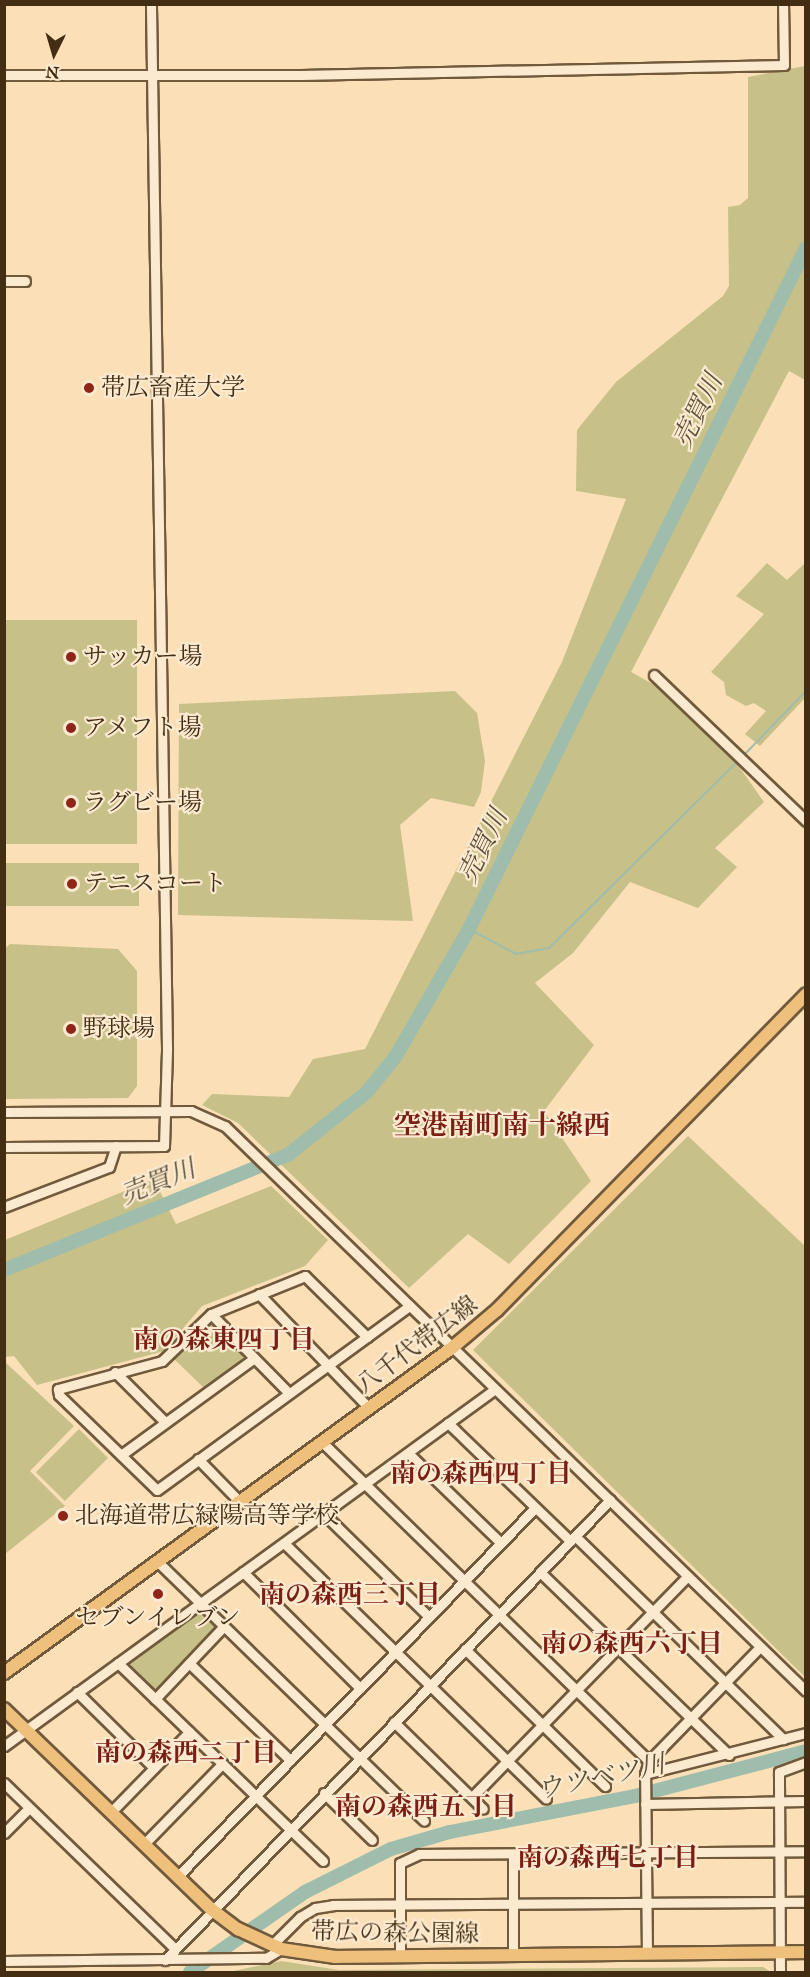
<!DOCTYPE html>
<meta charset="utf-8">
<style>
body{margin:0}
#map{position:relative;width:810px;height:1977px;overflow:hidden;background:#fbdfb7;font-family:"IM FELL Great Primer","Noto Serif JP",serif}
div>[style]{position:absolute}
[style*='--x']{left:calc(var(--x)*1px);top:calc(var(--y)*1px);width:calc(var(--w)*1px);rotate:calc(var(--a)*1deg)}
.green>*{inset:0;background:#c7c089;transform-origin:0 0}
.stream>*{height:2px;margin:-1px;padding:0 1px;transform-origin:1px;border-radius:1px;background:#9fbdac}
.river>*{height:14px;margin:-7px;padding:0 7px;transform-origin:7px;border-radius:7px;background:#9fbdac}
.roads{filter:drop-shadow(2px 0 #715a3c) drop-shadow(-2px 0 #715a3c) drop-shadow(0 2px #715a3c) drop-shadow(0 -2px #715a3c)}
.minor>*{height:9px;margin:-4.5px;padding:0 4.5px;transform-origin:4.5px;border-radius:4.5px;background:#fcead0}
.major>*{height:12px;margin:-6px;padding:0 6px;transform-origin:6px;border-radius:6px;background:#eec07c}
.dots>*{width:16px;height:16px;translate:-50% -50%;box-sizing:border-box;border:3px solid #fcead0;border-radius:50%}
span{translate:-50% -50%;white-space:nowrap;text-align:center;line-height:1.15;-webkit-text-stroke:4.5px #fcead0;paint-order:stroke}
.poi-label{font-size:24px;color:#432d13}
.left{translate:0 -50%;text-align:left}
.street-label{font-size:24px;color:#432d13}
.water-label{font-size:26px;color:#5a5139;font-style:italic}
.neighbourhood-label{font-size:26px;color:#7a1f14;font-weight:700}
.quarter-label{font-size:27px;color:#7a1f14;font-weight:700}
.frame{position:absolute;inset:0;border:6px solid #432d13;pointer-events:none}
.north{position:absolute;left:24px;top:24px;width:60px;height:60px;-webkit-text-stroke:4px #fcead0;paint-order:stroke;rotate:185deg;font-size:16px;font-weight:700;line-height:24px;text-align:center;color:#432d13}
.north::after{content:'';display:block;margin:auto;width:21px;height:27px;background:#432d13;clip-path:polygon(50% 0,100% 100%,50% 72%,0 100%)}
</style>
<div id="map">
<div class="green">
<i style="clip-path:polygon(805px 66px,805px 380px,789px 371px,631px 672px,669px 693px,730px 754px,764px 802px,715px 848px,737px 867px,698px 908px,630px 882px,573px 953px,535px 983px,594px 1045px,544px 1111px,591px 1181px,509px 1264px,468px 1234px,409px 1288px,238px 1123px,202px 1105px,212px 1094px,289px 1097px,313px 1059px,365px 1049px,562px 662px,626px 499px,576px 491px,577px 430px,616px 382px,723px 296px,729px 286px,728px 207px,740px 205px,748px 198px,748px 77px)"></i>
<i style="clip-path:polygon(767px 563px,787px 580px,805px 563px,806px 697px,760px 746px,745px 734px,766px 711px,754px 703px,746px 706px,726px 695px,724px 682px,711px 672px,764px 614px,736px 596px)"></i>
<i style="left:137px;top:620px;width:224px;height:132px;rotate:90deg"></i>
<i style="clip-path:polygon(455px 691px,477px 713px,485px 761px,481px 792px,474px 807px,431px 798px,400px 825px,413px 921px,178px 915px,179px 704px)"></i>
<i style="left:5px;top:863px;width:134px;height:43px"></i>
<i style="clip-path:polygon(10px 944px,118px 949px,137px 971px,137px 1086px,128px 1098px,5px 1099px,4px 949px)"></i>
<i style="clip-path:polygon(688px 1136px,805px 1246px,805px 1677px,473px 1350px)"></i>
<i style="clip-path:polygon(154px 1179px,176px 1224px,271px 1186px,328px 1240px,305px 1266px,202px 1306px,164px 1351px,37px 1385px,14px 1356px,5px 1357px,5px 1240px)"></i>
<i style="clip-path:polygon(206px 1324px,211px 1324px,243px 1354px,242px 1361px,205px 1389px,173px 1358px)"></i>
<i style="clip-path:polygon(5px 1362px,74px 1426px,30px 1471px,65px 1506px,5px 1554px)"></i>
<i style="left:79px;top:1429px;width:41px;height:61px;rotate:45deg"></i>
<i style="clip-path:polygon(196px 1611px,217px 1628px,157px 1690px,152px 1690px,128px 1667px,128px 1660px)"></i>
<i style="clip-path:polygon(281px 1961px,339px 1970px,763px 1967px,771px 1972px,229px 1972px)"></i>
</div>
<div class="stream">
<i style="--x:743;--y:756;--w:91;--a:-45.9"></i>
<i style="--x:469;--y:929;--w:53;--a:28"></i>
<i style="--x:516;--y:954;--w:34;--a:-10"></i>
<i style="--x:549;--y:948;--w:267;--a:-44.7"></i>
</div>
<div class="river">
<i style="--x:4;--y:1270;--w:308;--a:-22.1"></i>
<i style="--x:289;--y:1154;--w:100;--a:-38.5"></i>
<i style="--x:367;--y:1092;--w:46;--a:-51.1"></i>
<i style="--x:396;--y:1056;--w:146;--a:-60.1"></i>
<i style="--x:469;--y:929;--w:760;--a:-63.67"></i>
<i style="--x:190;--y:1972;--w:140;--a:-34.8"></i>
<i style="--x:305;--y:1892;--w:96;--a:-26.6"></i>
<i style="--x:391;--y:1849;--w:61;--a:-16.1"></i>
<i style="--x:450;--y:1832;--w:188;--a:-11"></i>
<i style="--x:635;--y:1796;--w:177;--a:-14.7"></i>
</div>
<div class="roads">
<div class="minor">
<i style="--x:4;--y:75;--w:297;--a:0"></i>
<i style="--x:301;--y:75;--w:483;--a:-1.2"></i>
<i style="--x:784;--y:65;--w:61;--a:-90.9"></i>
<i style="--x:4;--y:281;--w:21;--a:0"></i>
<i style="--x:654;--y:675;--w:211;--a:43.8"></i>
<i style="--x:4;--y:1112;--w:187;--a:-0.3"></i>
<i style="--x:191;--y:1111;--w:37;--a:24"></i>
<i style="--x:225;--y:1126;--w:810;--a:44.2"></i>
<i style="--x:4;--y:1147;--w:160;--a:-0.4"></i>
<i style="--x:164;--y:1146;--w:98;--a:-88.2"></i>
<i style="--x:167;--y:1048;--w:1044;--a:-90.88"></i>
<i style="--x:4;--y:1207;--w:112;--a:-20.9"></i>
<i style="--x:109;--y:1167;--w:22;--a:-72"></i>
<i style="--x:259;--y:1294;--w:158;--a:46"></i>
<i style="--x:211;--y:1314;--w:111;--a:45.4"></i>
<i style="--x:367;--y:1337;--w:87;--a:-135.5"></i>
<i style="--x:305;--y:1276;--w:101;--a:158"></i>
<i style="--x:211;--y:1314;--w:68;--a:136.2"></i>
<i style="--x:162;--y:1361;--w:108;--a:164.9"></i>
<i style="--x:58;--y:1389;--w:6;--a:81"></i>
<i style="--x:59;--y:1395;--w:136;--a:44.1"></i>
<i style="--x:157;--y:1490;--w:312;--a:-36.1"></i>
<i style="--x:115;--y:1372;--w:71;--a:45"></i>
<i style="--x:448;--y:1423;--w:170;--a:44"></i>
<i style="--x:322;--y:1442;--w:457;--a:44.3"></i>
<i style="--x:408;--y:1453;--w:129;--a:44.1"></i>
<i style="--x:121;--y:1455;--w:163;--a:-36"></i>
<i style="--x:198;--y:1459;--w:60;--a:45.7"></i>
<i style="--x:324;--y:1514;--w:147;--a:44.4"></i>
<i style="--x:575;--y:1536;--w:291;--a:44.3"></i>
<i style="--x:284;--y:1543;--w:366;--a:44.3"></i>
<i style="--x:158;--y:1562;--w:371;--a:44.2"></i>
<i style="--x:243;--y:1572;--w:165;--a:44.8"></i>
<i style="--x:540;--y:1572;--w:263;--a:44.1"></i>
<i style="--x:465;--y:1649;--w:196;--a:44.4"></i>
<i style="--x:118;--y:1663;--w:285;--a:44"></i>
<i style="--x:190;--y:1664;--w:139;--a:43.8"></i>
<i style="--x:77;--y:1692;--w:108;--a:44.6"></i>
<i style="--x:155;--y:1699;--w:100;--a:-46.6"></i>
<i style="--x:394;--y:1722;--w:124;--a:44.3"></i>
<i style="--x:4;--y:1746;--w:607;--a:-36.02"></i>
<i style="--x:645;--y:1774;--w:166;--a:-14.3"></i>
<i style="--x:4;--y:1783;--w:237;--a:44.1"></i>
<i style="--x:324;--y:1793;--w:67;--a:44.4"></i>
<i style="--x:472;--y:1797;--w:308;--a:-45.7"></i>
<i style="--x:645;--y:1804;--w:161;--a:-1.1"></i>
<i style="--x:111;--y:1812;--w:112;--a:-45.7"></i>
<i style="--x:4;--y:1833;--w:35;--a:-45"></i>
<i style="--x:144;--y:1844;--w:112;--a:-45.7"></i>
<i style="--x:513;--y:1854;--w:101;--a:90"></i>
<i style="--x:177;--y:1877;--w:514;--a:-45.87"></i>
<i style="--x:272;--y:1945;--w:40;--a:-45"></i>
<i style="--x:300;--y:1917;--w:17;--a:-31"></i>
<i style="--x:315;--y:1908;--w:18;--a:-9"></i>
<i style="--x:333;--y:1905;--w:473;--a:-0.4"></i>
<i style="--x:647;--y:1954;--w:180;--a:-90.6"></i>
<i style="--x:645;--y:1774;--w:14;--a:-73"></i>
<i style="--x:649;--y:1761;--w:159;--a:-45.8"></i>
<i style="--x:400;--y:1956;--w:93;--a:-90"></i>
<i style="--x:400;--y:1863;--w:21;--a:-25"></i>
<i style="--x:419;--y:1854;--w:387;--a:-0.4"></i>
<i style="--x:165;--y:1960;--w:640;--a:-45.95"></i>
<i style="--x:4;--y:1961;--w:262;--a:-0.7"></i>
<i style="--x:266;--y:1958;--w:17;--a:-31"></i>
<i style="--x:780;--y:1972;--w:200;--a:-90.3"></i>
<i style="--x:779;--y:1772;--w:29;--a:-20"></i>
</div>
<div class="major">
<i style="--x:4;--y:1673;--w:555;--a:-35.98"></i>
<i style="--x:453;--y:1347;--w:57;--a:-40.1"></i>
<i style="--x:497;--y:1310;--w:442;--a:-45.6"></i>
<i style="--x:4;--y:1709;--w:288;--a:44"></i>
<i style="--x:211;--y:1909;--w:34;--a:37"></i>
<i style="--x:238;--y:1929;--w:47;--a:24.9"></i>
<i style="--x:281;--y:1949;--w:55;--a:8.4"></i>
<i style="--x:335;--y:1957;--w:471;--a:-0.6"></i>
</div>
</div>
<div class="dots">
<i style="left:89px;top:388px;background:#8f2418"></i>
<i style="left:71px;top:657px;background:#8f2418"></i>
<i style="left:71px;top:728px;background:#8f2418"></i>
<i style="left:71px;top:803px;background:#8f2418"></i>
<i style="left:72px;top:884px;background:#8f2418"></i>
<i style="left:71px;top:1029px;background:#8f2418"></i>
<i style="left:63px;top:1516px;background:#8f2418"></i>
<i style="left:158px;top:1594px;background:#8f2418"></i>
</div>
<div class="poi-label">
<span class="left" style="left:101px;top:388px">帯広畜産大学</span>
<span class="left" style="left:83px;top:657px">サッカー場</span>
<span class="left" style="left:83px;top:728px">アメフト場</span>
<span class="left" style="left:83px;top:803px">ラグビー場</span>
<span class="left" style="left:84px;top:884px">テニスコート</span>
<span class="left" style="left:83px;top:1029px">野球場</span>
<span class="left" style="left:75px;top:1516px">北海道帯広緑陽高等学校</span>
<span style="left:158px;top:1618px">セブンイレブン</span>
</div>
<div class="street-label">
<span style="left:417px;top:1345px;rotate:-37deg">八千代帯広線</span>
<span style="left:395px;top:1933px;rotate:1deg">帯広の森公園線</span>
</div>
<div class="water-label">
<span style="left:698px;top:411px;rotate:-64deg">売買川</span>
<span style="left:483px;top:846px;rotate:-64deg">売買川</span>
<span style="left:158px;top:1182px;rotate:-22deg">売買川</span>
<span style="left:601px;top:1777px;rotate:-12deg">ウツベツ川</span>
</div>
<div class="neighbourhood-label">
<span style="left:224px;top:1340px">南の森東四丁目</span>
<span style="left:481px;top:1474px">南の森西四丁目</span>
<span style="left:350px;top:1595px">南の森西三丁目</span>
<span style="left:632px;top:1644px">南の森西六丁目</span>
<span style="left:186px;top:1753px">南の森西二丁目</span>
<span style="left:426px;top:1807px">南の森西五丁目</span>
<span style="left:608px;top:1858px">南の森西七丁目</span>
</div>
<div class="quarter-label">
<span style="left:502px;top:1125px">空港南町南十線西</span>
</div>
<div class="frame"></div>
<div class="north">N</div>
</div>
